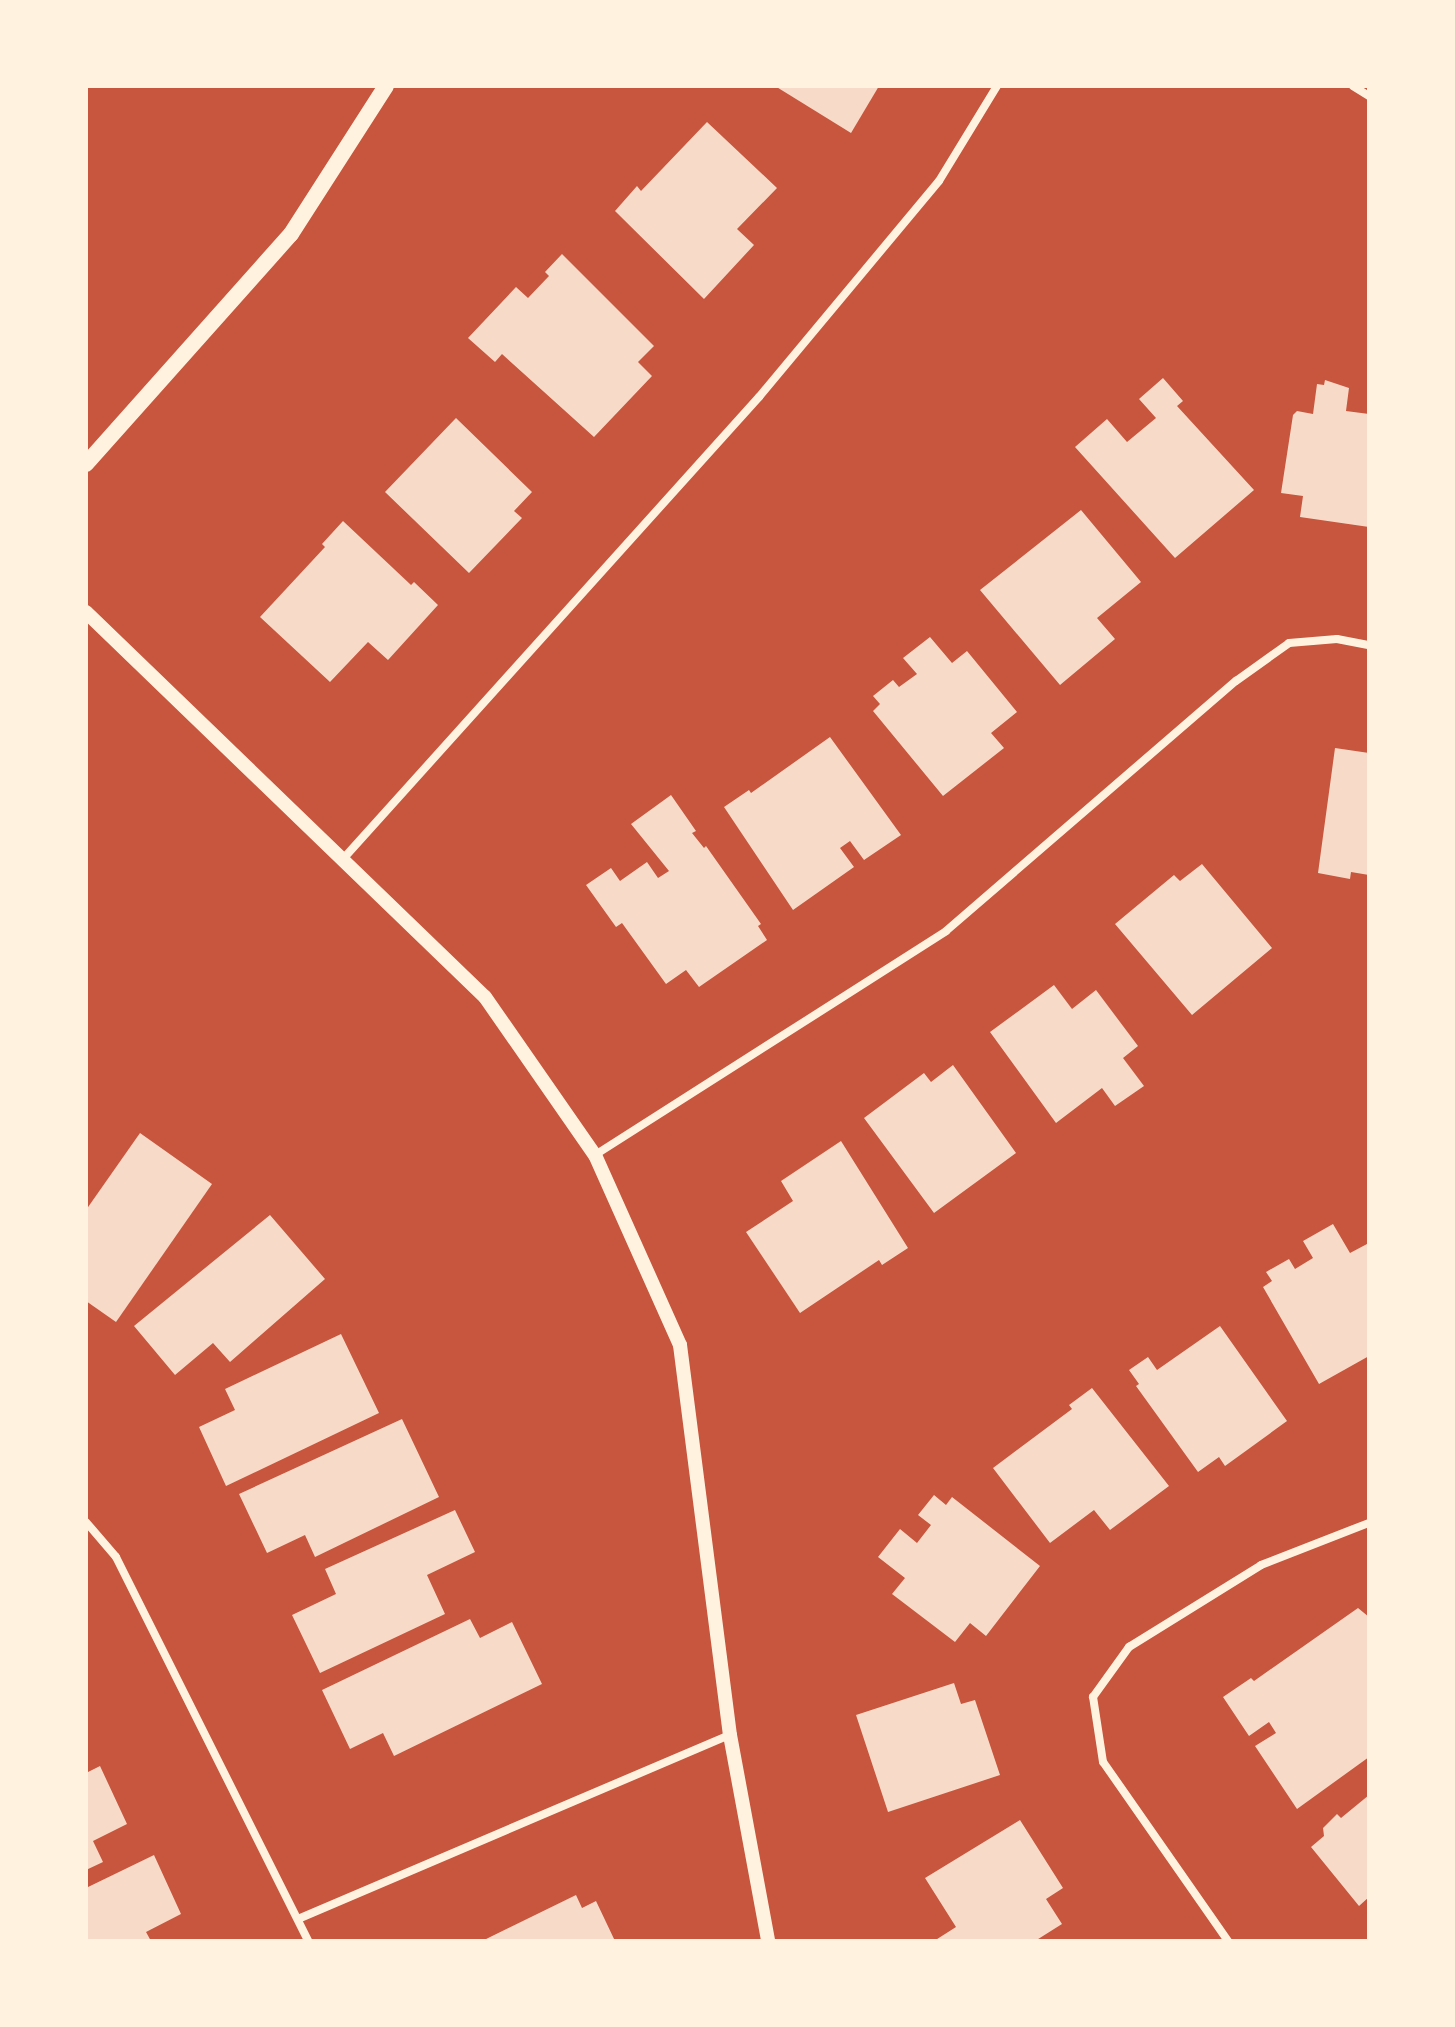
<!DOCTYPE html>
<style>
body{margin:0}
#map{position:relative;width:1455px;height:2027px;overflow:hidden;background:#c8553d;font-family:"Asap Condensed",sans-serif}
div>[style]{position:absolute}
[style*='--x']{left:calc(var(--x)*1px);top:calc(var(--y)*1px);width:calc(var(--w)*1px);rotate:calc(var(--a)*1deg)}
.building>*{inset:0;background:#f7dbc8}
.minor>*{height:8px;margin:-4px;padding:0 4px;transform-origin:4px;border-radius:4px;background:#fff3e0}
.tertiary>*{height:14px;margin:-7px;padding:0 7px;transform-origin:7px;border-radius:7px;background:#fff3e0}
.secondary>*{height:16px;margin:-8px;padding:0 8px;transform-origin:8px;border-radius:8px;background:#fff3e0}
span{translate:-50% -50%;white-space:nowrap;text-align:center;line-height:1.15;-webkit-text-stroke:6px #fff3e0;paint-order:stroke}
.frame{position:absolute;inset:0;border:88px solid #fff3e0;pointer-events:none}
</style>
<div id="map">
<div class="building">
<i style="clip-path:polygon(775px 86px,879px 86px,851px 133px)"></i>
<i style="clip-path:polygon(707px 122px,777px 188px,737px 229px,754px 245px,704px 299px,615px 211px,637px 186px,641px 191px)"></i>
<i style="clip-path:polygon(562px 254px,654px 346px,638px 362px,652px 376px,594px 437px,502px 354px,495px 362px,468px 338px,516px 287px,528px 298px,549px 276px,545px 272px)"></i>
<i style="clip-path:polygon(1163px 378px,1183px 401px,1177px 406px,1254px 490px,1175px 558px,1075px 447px,1107px 419px,1127px 442px,1156px 418px,1139px 399px)"></i>
<i style="clip-path:polygon(1325px 380px,1349px 388px,1346px 411px,1369px 414px,1369px 527px,1300px 517px,1303px 496px,1281px 493px,1293px 415px,1297px 411px,1313px 414px,1317px 384px,1324px 385px)"></i>
<i style="clip-path:polygon(456px 418px,532px 492px,514px 511px,522px 518px,469px 573px,385px 492px)"></i>
<i style="clip-path:polygon(1081px 510px,1141px 582px,1097px 618px,1115px 639px,1060px 685px,980px 590px)"></i>
<i style="clip-path:polygon(343px 521px,411px 585px,414px 582px,438px 605px,388px 660px,368px 642px,330px 682px,260px 617px,325px 547px,322px 544px)"></i>
<i style="clip-path:polygon(930px 637px,952px 663px,967px 651px,1017px 712px,991px 733px,1004px 748px,943px 796px,873px 711px,880px 704px,873px 696px,893px 680px,899px 687px,917px 674px,903px 658px)"></i>
<i style="clip-path:polygon(830px 737px,901px 835px,864px 860px,850px 841px,840px 848px,854px 867px,793px 910px,724px 807px,749px 790px,751px 793px)"></i>
<i style="clip-path:polygon(1335px 748px,1369px 753px,1369px 875px,1351px 872px,1350px 879px,1318px 873px)"></i>
<i style="clip-path:polygon(671px 795px,696px 831px,692px 833px,704px 848px,706px 846px,761px 924px,758px 926px,767px 940px,699px 987px,686px 970px,666px 984px,622px 923px,616px 927px,586px 885px,611px 868px,620px 881px,647px 862px,658px 878px,669px 871px,631px 824px)"></i>
<i style="clip-path:polygon(1202px 864px,1272px 948px,1192px 1015px,1115px 924px,1174px 875px,1180px 881px)"></i>
<i style="clip-path:polygon(1054px 985px,1072px 1009px,1096px 990px,1138px 1046px,1123px 1058px,1144px 1086px,1115px 1106px,1102px 1088px,1056px 1123px,990px 1032px)"></i>
<i style="clip-path:polygon(953px 1065px,1016px 1153px,934px 1213px,864px 1118px,924px 1073px,931px 1082px)"></i>
<i style="clip-path:polygon(140px 1133px,212px 1184px,116px 1322px,86px 1301px,86px 1210px)"></i>
<i style="clip-path:polygon(841px 1141px,908px 1248px,882px 1265px,879px 1260px,800px 1313px,746px 1232px,793px 1201px,781px 1181px)"></i>
<i style="clip-path:polygon(270px 1215px,325px 1279px,230px 1362px,213px 1343px,175px 1375px,134px 1326px)"></i>
<i style="clip-path:polygon(1333px 1224px,1350px 1253px,1367px 1244px,1369px 1249px,1369px 1356px,1319px 1384px,1263px 1287px,1272px 1281px,1266px 1272px,1289px 1259px,1295px 1269px,1313px 1258px,1303px 1241px)"></i>
<i style="clip-path:polygon(1220px 1326px,1287px 1421px,1225px 1466px,1219px 1457px,1198px 1472px,1136px 1386px,1139px 1384px,1129px 1370px,1148px 1357px,1157px 1370px)"></i>
<i style="clip-path:polygon(341px 1334px,379px 1413px,226px 1486px,199px 1427px,235px 1410px,225px 1389px)"></i>
<i style="clip-path:polygon(1092px 1388px,1169px 1486px,1110px 1530px,1094px 1510px,1050px 1543px,993px 1468px,1072px 1409px,1069px 1405px)"></i>
<i style="clip-path:polygon(402px 1419px,439px 1497px,315px 1557px,305px 1535px,267px 1553px,239px 1494px)"></i>
<i style="clip-path:polygon(934px 1495px,946px 1505px,952px 1497px,1040px 1566px,986px 1636px,970px 1623px,955px 1642px,892px 1594px,905px 1578px,878px 1557px,900px 1529px,917px 1543px,931px 1525px,918px 1515px)"></i>
<i style="clip-path:polygon(455px 1510px,475px 1552px,427px 1575px,445px 1614px,320px 1673px,292px 1615px,336px 1594px,325px 1569px)"></i>
<i style="clip-path:polygon(1358px 1608px,1369px 1617px,1369px 1757px,1297px 1809px,1255px 1746px,1276px 1733px,1269px 1722px,1249px 1736px,1223px 1697px,1251px 1678px,1254px 1681px)"></i>
<i style="clip-path:polygon(470px 1619px,480px 1638px,512px 1622px,542px 1684px,394px 1756px,383px 1733px,350px 1749px,322px 1690px)"></i>
<i style="clip-path:polygon(954px 1683px,961px 1704px,975px 1700px,1000px 1775px,888px 1812px,856px 1715px)"></i>
<i style="clip-path:polygon(100px 1766px,127px 1824px,93px 1841px,103px 1862px,86px 1870px,86px 1773px)"></i>
<i style="clip-path:polygon(1369px 1795px,1369px 1897px,1359px 1906px,1311px 1847px,1324px 1836px,1323px 1828px,1337px 1814px,1341px 1818px)"></i>
<i style="clip-path:polygon(1020px 1820px,1063px 1888px,1046px 1899px,1062px 1924px,1035px 1941px,934px 1941px,956px 1927px,925px 1878px)"></i>
<i style="clip-path:polygon(154px 1855px,181px 1914px,146px 1932px,151px 1941px,86px 1941px,86px 1888px)"></i>
<i style="clip-path:polygon(576px 1895px,582px 1908px,596px 1901px,615px 1941px,482px 1941px)"></i>
</div>
<div class="minor">
<i style="--x:1353;--y:86;--w:19;--a:32"></i>
<i style="--x:343;--y:859;--w:622;--a:-48"></i>
<i style="--x:759;--y:397;--w:281;--a:-50.2"></i>
<i style="--x:939;--y:181;--w:111;--a:-58.6"></i>
<i style="--x:595;--y:1155;--w:416;--a:-32.5"></i>
<i style="--x:946;--y:931;--w:383;--a:-40.8"></i>
<i style="--x:1236;--y:681;--w:65;--a:-35.6"></i>
<i style="--x:1289;--y:643;--w:48;--a:-4.8"></i>
<i style="--x:1337;--y:639;--w:33;--a:11"></i>
<i style="--x:86;--y:1522;--w:46;--a:49.4"></i>
<i style="--x:116;--y:1557;--w:429;--a:63.4"></i>
<i style="--x:298;--y:1919;--w:470;--a:-23.1"></i>
<i style="--x:1228;--y:1941;--w:218;--a:-124.9"></i>
<i style="--x:1103;--y:1762;--w:66;--a:-98.7"></i>
<i style="--x:1093;--y:1697;--w:62;--a:-54.2"></i>
<i style="--x:1129;--y:1647;--w:155;--a:-31.8"></i>
<i style="--x:1261;--y:1565;--w:116;--a:-21.3"></i>
</div>
<div class="tertiary">
<i style="--x:86;--y:612;--w:554;--a:43.98"></i>
<i style="--x:485;--y:997;--w:193;--a:55.2"></i>
<i style="--x:595;--y:1155;--w:208;--a:65.9"></i>
<i style="--x:680;--y:1345;--w:393;--a:82.7"></i>
<i style="--x:730;--y:1735;--w:209;--a:79.5"></i>
</div>
<div class="secondary">
<i style="--x:86;--y:464;--w:308;--a:-48.3"></i>
<i style="--x:291;--y:234;--w:176;--a:-57.3"></i>
</div>
<div class="frame"></div>
</div>
